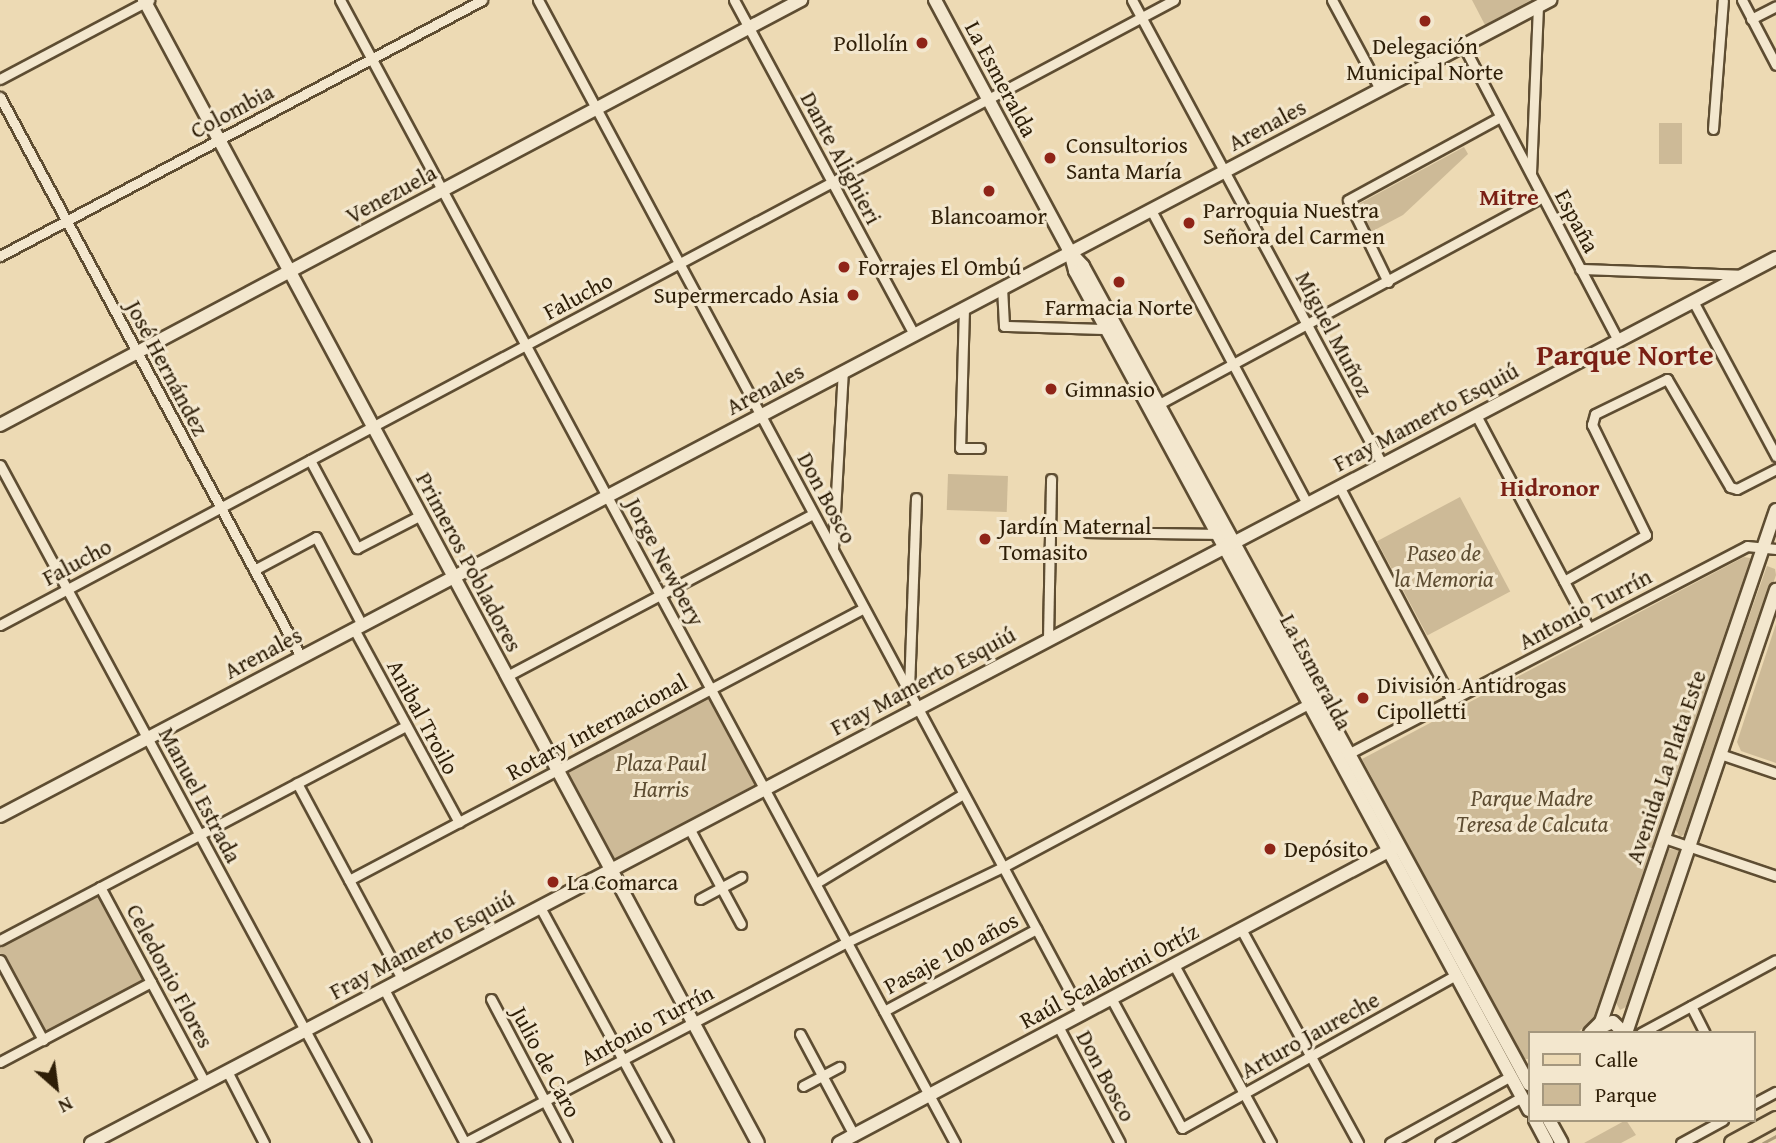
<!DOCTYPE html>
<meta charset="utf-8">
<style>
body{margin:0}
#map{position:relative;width:1776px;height:1143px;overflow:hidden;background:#eddab4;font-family:"Gentium Book Plus",serif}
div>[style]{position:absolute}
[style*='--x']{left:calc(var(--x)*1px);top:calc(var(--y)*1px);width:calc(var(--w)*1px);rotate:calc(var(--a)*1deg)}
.green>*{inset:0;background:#cdba97;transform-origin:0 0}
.stream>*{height:2.5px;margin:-1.25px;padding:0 1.25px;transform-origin:1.25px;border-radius:1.25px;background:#ac9a79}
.roads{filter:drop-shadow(2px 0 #5e4d32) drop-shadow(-2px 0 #5e4d32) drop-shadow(0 2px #5e4d32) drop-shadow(0 -2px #5e4d32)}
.street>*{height:9px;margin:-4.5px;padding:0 4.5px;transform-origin:4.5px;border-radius:4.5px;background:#f3e7ce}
.secondary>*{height:12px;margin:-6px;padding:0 6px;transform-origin:6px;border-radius:6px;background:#f3e7ce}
.primary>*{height:14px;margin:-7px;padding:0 7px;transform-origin:7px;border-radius:7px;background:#eddab4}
.dots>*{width:19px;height:19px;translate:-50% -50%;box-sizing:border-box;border:4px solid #f3e7ce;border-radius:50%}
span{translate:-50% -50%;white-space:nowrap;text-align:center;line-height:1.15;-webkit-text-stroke:6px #f3e7ce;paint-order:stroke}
.poi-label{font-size:23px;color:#2e1e07}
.right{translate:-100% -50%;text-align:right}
.left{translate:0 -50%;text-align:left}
.street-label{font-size:23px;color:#2e1e07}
.park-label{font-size:23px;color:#5e4d32;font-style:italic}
.neighbourhood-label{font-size:24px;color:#7a1f14;font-weight:700}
.district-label{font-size:30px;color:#7a1f14;font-weight:700}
.legend{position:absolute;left:1528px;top:1031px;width:228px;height:91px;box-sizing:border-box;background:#f3e7ce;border:2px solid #a4977e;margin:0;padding:9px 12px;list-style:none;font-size:21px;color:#2e1e07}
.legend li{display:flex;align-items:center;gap:14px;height:35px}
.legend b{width:35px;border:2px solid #a4977e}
.north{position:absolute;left:21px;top:1052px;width:70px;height:70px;-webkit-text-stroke:5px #f3e7ce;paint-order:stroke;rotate:152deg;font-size:19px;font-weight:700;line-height:28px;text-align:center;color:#2e1e07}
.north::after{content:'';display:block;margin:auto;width:24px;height:32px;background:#2e1e07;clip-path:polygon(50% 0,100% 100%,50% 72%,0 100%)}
</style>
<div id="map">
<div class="green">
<i style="clip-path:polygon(1472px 0,1531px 0,1485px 25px)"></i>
<i style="left:1659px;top:123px;width:23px;height:41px"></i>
<i style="clip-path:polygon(1464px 147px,1468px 154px,1403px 215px,1369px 233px,1355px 206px)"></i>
<i style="left:948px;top:474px;width:60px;height:36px;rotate:2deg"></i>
<i style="left:1460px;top:497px;width:107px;height:94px;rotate:62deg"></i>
<i style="clip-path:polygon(1744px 557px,1750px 558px,1751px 564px,1596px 1017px,1577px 1033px,1529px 1033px,1529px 1059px,1523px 1059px,1362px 759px)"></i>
<i style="clip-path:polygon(1767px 566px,1775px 569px,1776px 575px,1688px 832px,1680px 837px,1674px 827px)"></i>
<i style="clip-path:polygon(1776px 624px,1776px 763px,1741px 751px,1737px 742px)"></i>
<i style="left:706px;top:693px;width:104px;height:159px;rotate:62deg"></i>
<i style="clip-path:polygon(1669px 849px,1678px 850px,1680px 858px,1628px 1006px,1620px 1010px,1615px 1001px)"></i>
<i style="clip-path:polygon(97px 890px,145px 981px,43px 1034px,0 953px,0 941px)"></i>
<i style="clip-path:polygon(1626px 1120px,1636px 1135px,1621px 1143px,1584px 1143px)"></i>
</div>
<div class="stream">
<i style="--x:1763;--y:1143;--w:15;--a:-28"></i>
</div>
<div class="roads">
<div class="street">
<i style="--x:340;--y:0;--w:1298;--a:61.72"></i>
<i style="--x:538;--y:0;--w:1151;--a:61.79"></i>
<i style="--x:734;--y:0;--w:379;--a:61.7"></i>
<i style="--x:1132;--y:0;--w:527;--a:61.68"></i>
<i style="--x:1332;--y:0;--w:101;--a:61.7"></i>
<i style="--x:1742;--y:0;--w:73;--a:62.4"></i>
<i style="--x:1751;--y:19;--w:28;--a:-27"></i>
<i style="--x:1463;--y:45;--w:333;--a:62.3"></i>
<i style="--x:0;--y:79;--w:169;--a:-27.9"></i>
<i style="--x:0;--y:97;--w:636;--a:61.74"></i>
<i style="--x:1713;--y:129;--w:129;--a:-85.6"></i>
<i style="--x:1531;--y:173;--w:167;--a:-87.6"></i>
<i style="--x:1151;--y:210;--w:332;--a:62"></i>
<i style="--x:0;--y:256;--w:546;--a:-27.97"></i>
<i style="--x:1580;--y:269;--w:162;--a:2.1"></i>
<i style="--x:1388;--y:282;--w:91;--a:-116"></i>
<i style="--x:1348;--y:200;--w:173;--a:-28.6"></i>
<i style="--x:1002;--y:287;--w:39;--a:87"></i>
<i style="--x:1004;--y:326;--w:102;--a:1.7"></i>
<i style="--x:1693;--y:301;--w:176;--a:61.8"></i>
<i style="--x:964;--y:308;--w:140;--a:91.6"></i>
<i style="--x:960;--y:448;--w:20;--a:0"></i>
<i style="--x:1159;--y:404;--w:435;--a:-28.4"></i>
<i style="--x:1476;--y:415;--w:241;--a:62.1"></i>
<i style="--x:310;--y:460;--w:100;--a:61.9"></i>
<i style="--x:357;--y:548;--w:72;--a:-27.3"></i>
<i style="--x:0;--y:465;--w:770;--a:61.64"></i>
<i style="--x:1339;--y:486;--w:242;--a:62.2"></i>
<i style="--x:1088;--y:532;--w:130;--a:0.9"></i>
<i style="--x:833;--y:548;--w:177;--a:-86.8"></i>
<i style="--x:254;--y:570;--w:70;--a:-28"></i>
<i style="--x:316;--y:537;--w:99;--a:62.4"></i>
<i style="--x:1564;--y:581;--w:94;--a:-29.3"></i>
<i style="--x:1646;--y:535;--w:123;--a:-116.1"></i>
<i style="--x:1592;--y:425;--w:11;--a:-75"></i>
<i style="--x:1595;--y:414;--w:80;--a:-25.9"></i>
<i style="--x:1667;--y:379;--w:125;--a:59.7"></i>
<i style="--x:1730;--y:487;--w:7;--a:16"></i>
<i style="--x:1737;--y:489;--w:44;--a:-27.1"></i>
<i style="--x:0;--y:625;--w:1330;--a:-28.03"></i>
<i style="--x:354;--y:629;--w:220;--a:61.5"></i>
<i style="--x:1048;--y:639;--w:160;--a:-88.9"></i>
<i style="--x:507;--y:676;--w:346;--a:-27.9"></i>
<i style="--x:909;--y:689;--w:191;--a:-87.9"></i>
<i style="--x:1720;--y:754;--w:59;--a:18.7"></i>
<i style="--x:1344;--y:756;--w:454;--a:-27.5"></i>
<i style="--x:1747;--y:546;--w:29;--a:6"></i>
<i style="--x:297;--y:783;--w:222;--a:61.8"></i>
<i style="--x:689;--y:828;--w:109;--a:61.6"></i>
<i style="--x:1664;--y:838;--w:118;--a:18.7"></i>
<i style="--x:349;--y:880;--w:582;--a:-27.84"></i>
<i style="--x:816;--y:883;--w:172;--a:-31.2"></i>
<i style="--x:100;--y:887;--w:222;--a:61.8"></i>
<i style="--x:700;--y:899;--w:47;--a:-28.2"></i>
<i style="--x:540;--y:907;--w:268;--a:61.5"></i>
<i style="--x:1241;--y:929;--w:244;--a:61.3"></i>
<i style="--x:0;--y:940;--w:459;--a:-27.8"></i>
<i style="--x:0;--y:960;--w:91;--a:61.7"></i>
<i style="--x:1174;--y:965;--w:203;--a:61.4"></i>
<i style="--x:384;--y:989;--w:174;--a:62.3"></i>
<i style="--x:1111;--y:998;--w:148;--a:61.4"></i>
<i style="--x:1182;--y:1128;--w:314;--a:-29.2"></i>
<i style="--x:491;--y:999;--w:163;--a:62.2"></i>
<i style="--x:1691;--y:1006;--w:30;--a:63"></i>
<i style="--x:884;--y:1011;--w:173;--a:-28.3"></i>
<i style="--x:1058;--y:1026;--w:132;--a:62.1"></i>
<i style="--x:1641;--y:1033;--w:153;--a:-28.4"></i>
<i style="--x:800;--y:1034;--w:115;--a:61.9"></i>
<i style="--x:0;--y:1062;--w:171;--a:-27.9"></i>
<i style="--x:227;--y:1071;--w:81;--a:62.8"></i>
<i style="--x:803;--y:1086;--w:41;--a:-27.8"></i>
<i style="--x:1753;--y:1104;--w:26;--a:-28"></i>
<i style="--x:464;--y:1143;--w:433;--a:-27.7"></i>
<i style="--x:847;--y:942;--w:173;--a:-25.7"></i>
<i style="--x:1003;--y:867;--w:353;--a:-28.1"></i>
<i style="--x:1390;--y:1143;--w:138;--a:-29"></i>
<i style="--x:1440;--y:1143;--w:94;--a:-29.3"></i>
<i style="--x:1681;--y:1143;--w:48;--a:-28.7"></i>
</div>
<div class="secondary">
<i style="--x:144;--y:0;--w:1297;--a:61.76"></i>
<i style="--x:935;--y:0;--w:286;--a:61.8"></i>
<i style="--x:1070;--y:252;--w:20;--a:75"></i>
<i style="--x:1075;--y:271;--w:954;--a:61.58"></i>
<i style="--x:1070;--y:252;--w:19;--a:47"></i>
<i style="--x:1083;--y:266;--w:932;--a:61.4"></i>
<i style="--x:0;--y:425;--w:907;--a:-27.95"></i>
<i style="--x:0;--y:816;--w:1752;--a:-27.76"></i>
<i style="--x:1597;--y:1029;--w:17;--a:-24"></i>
<i style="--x:1613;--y:1022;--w:16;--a:45"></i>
<i style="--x:1590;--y:1033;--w:16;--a:-45"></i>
<i style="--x:1601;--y:1022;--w:541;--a:-71.13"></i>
<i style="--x:1626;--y:1033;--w:468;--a:-71.3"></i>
<i style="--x:1535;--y:1120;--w:26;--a:62"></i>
<i style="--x:1549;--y:1120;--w:26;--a:61"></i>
<i style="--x:91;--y:1143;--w:1903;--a:-27.71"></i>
<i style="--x:839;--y:1143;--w:631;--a:-27.99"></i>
</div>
<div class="primary">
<i style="--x:1732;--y:1143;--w:50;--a:-28.6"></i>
</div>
</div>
<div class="dots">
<i style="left:1425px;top:21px;background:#8f2418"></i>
<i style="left:922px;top:43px;background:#8f2418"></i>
<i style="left:1050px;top:158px;background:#8f2418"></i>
<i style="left:989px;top:191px;background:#8f2418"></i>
<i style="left:1189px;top:223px;background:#8f2418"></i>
<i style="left:844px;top:267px;background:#8f2418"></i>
<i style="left:1119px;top:282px;background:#8f2418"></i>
<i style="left:853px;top:295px;background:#8f2418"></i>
<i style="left:1051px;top:389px;background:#8f2418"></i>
<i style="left:985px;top:539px;background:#8f2418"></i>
<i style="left:1363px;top:698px;background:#8f2418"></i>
<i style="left:1270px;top:849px;background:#8f2418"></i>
<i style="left:553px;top:882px;background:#8f2418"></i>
</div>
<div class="poi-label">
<span class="right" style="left:908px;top:43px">Pollolín</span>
<span style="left:1425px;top:59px">Delegación<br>Municipal Norte</span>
<span class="left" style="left:1066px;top:158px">Consultorios<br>Santa María</span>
<span class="left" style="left:1203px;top:223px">Parroquia Nuestra<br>Señora del Carmen</span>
<span style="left:989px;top:216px">Blancoamor</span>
<span class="left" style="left:858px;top:267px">Forrajes El Ombú</span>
<span class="right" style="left:839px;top:295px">Supermercado Asia</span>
<span style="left:1119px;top:307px">Farmacia Norte</span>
<span class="left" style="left:1065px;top:389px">Gimnasio</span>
<span class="left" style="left:999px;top:539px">Jardín Maternal<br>Tomasito</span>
<span class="left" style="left:1377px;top:698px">División Antidrogas<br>Cipolletti</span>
<span class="left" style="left:1284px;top:849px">Depósito</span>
<span class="left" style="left:567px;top:882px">La Comarca</span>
</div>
<div class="street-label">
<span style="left:1001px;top:79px;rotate:62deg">La Esmeralda</span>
<span style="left:232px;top:111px;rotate:-28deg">Colombia</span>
<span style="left:1267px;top:125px;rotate:-28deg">Arenales</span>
<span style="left:841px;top:158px;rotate:62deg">Dante Alighieri</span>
<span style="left:391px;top:194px;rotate:-28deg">Venezuela</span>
<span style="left:1577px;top:221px;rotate:62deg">España</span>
<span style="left:578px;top:296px;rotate:-28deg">Falucho</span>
<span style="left:1334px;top:334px;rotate:62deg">Miguel Muñoz</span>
<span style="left:167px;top:368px;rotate:62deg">José Hernández</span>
<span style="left:765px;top:389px;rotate:-28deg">Arenales</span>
<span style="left:1426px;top:417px;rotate:-28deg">Fray Mamerto Esquiú</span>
<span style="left:827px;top:498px;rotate:62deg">Don Bosco</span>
<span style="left:77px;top:562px;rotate:-28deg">Falucho</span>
<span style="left:469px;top:562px;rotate:62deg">Primeros Pobladores</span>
<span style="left:665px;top:562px;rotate:62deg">Jorge Newbery</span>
<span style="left:1585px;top:609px;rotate:-28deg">Antonio Turrín</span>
<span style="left:263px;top:653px;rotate:-28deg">Arenales</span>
<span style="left:1316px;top:672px;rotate:62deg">La Esmeralda</span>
<span style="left:923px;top:681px;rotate:-28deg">Fray Mamerto Esquiú</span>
<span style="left:423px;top:717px;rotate:62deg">Anibal Troilo</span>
<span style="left:597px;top:727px;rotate:-28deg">Rotary Internacional</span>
<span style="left:1666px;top:767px;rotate:-71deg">Avenida La Plata Este</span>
<span style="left:200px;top:795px;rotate:62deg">Manuel Estrada</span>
<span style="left:422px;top:945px;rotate:-28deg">Fray Mamerto Esquiú</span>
<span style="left:951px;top:953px;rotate:-28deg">Pasaje 100 años</span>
<span style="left:170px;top:976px;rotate:62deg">Celedonio Flores</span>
<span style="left:1109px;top:976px;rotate:-28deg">Raúl Scalabrini Ortíz</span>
<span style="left:647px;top:1025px;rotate:-28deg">Antonio Turrín</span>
<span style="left:1310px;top:1035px;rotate:-29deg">Arturo Jaureche</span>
<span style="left:546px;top:1062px;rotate:62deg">Julio de Caro</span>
<span style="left:1106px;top:1076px;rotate:62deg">Don Bosco</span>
</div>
<div class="park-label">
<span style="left:1444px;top:566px">Paseo de<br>la Memoria</span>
<span style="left:661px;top:776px">Plaza Paul<br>Harris</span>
<span style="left:1532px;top:811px">Parque Madre<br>Teresa de Calcuta</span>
</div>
<div class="neighbourhood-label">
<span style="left:1509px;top:197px">Mitre</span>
<span style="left:1550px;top:488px">Hidronor</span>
</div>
<div class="district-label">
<span style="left:1625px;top:354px">Parque Norte</span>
</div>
<ul class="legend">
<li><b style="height:9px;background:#eddab4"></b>Calle</li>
<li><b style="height:19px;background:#cdba97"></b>Parque</li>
</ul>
<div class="north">N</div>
</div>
